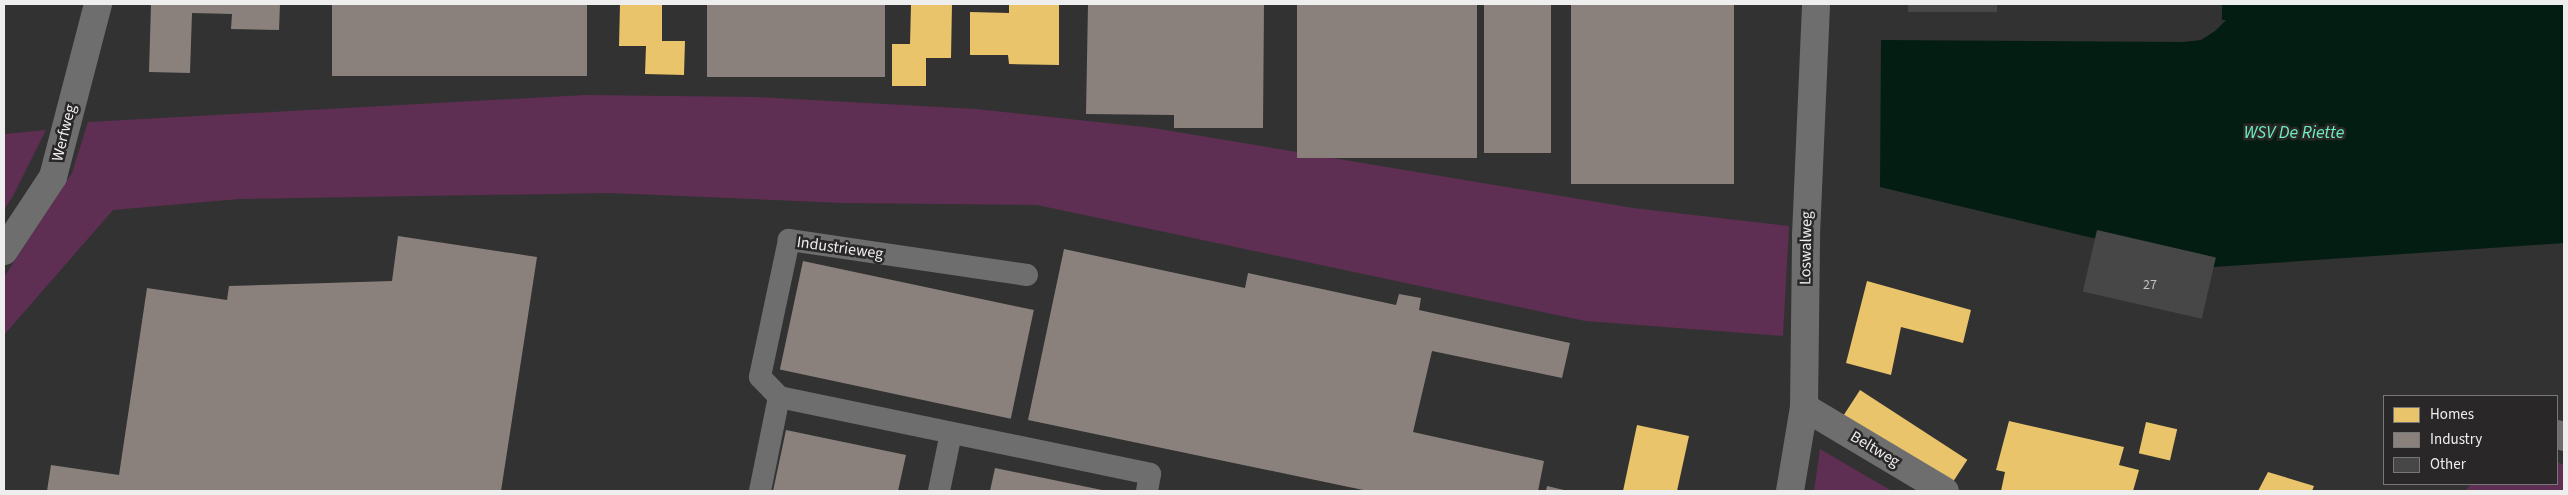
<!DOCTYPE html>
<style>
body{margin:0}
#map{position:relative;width:2568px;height:495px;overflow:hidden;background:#323232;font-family:"Source Sans 3",sans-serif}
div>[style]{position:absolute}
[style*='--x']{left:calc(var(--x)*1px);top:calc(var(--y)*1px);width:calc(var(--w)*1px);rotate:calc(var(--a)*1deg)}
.green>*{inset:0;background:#5e2f52}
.water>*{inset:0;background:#041d13}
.homes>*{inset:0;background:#e9c46a;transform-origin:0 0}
.industry>*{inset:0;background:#8a817c;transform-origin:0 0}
.building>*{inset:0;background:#484748;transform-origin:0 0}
.service>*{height:22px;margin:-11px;padding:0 11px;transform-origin:11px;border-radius:11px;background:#6e6e6e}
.minor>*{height:28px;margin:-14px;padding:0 14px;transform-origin:14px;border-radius:14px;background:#6e6e6e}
span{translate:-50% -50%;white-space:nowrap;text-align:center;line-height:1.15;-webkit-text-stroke:5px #292728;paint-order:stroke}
.number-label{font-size:14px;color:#c5c4c5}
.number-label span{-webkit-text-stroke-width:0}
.street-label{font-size:16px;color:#efeeef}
.water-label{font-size:18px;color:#6df0bc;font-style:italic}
.frame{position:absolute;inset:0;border:5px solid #efeeef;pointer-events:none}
.legend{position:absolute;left:2383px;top:395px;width:175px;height:90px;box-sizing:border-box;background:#292728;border:1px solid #787778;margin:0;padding:6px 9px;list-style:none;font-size:15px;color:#efeeef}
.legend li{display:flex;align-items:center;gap:10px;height:25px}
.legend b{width:25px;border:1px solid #787778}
</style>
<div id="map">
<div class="green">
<i style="clip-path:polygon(585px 95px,756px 97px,976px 109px,1153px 128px,1633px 208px,1789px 226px,1783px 336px,1585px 321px,1037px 205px,843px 203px,610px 193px,239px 199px,113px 210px,4px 335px,4px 277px,72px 173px,88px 122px)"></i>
<i style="clip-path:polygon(46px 130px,13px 196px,4px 210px,4px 134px)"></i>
<i style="clip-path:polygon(1820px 449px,1892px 491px,1814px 491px)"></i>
<i style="clip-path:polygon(2557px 462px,2564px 465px,2564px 491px,2465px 491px,2471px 484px,2557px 484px)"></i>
</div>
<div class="water">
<i style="clip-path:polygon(2222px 4px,2564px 4px,2564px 243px,2214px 267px,1880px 187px,1881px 40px,2183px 42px,2201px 40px,2215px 31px,2226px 20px,2222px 20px)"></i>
</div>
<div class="homes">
<i style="clip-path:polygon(620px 4px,662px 4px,662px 41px,685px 41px,684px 75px,645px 74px,646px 46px,619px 46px)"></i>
<i style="clip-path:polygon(911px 4px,952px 4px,951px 58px,926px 58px,926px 86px,892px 86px,892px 44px,910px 44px)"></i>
<i style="clip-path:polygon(1009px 4px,1059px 4px,1059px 65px,1009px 64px,1008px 55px,970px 55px,970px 12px,1009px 13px)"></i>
<i style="clip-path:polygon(1867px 281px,1971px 310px,1963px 343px,1901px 327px,1891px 375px,1846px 363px)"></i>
<i style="left:1860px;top:390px;width:128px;height:31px;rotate:33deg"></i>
<i style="clip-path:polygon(2009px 421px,2124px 447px,2119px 465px,2139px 470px,2133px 491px,2001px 491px,2005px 472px,1996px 470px)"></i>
<i style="left:2146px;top:422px;width:32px;height:32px;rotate:13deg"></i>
<i style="clip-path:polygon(1637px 425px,1689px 436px,1677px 491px,1623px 491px)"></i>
<i style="clip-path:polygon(2268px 472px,2314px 486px,2312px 491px,2258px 491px)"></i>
</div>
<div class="industry">
<i style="clip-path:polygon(151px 4px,280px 4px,279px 30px,231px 29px,232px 14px,192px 13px,190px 73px,149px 72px)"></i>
<i style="left:332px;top:4px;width:255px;height:72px"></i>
<i style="left:707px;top:4px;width:178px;height:73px"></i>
<i style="clip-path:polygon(1088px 4px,1264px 4px,1263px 128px,1174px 128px,1174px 115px,1086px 114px)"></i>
<i style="left:1297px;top:4px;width:180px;height:154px"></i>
<i style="left:1484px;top:4px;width:67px;height:149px"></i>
<i style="left:1571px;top:4px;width:163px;height:180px"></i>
<i style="clip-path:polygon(398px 236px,537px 257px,501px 491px,47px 491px,51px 465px,119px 475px,147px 288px,227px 300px,229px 286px,392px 281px)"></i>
<i style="clip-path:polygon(1064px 249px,1245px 288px,1248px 273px,1396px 305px,1399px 294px,1421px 298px,1419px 310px,1570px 343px,1562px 378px,1432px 351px,1413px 432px,1544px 461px,1538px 491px,1368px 491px,1028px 420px)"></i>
<i style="left:803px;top:261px;width:236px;height:111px;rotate:12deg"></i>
<i style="clip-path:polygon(786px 430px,906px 455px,898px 491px,773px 491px)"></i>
<i style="clip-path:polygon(995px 468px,1102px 490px,1102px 491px,990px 491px)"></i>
<i style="clip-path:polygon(1547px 486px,1568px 491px,1546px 491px)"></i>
</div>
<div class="building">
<i style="left:1908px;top:4px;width:89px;height:8px"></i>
<i style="left:2097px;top:230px;width:122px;height:63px;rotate:13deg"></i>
</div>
<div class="service">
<i style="--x:1027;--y:275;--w:241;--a:-171.6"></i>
<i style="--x:789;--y:240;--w:140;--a:102"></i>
<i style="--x:760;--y:377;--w:28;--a:46"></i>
<i style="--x:779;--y:397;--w:379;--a:11.7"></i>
<i style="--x:1150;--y:474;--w:17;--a:100"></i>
<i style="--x:760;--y:491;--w:96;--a:-78.6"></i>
<i style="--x:939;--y:491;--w:59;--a:-78.3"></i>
</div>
<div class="minor">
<i style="--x:4;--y:251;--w:89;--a:-56.5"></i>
<i style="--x:53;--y:177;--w:179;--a:-75.4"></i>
<i style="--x:1804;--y:407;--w:164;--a:30.8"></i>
<i style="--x:2557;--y:434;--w:8;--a:23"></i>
<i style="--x:1790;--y:491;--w:85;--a:-80.5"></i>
<i style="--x:1804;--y:407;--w:172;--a:-89.3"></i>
<i style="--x:1806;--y:235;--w:231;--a:-87.5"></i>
</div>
<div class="number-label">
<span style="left:2150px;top:285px">27</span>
</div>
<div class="street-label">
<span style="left:64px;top:133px;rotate:-76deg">Werfweg</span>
<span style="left:840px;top:248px;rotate:8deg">Industrieweg</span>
<span style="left:1806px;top:248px;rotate:-89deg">Loswalweg</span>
<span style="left:1875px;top:449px;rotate:31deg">Beltweg</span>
</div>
<div class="water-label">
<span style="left:2294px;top:133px">WSV De Riette</span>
</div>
<div class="frame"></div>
<ul class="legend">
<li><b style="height:14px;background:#e9c46a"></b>Homes</li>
<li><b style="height:14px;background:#8a817c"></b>Industry</li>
<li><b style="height:14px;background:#484748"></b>Other</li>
</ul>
</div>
